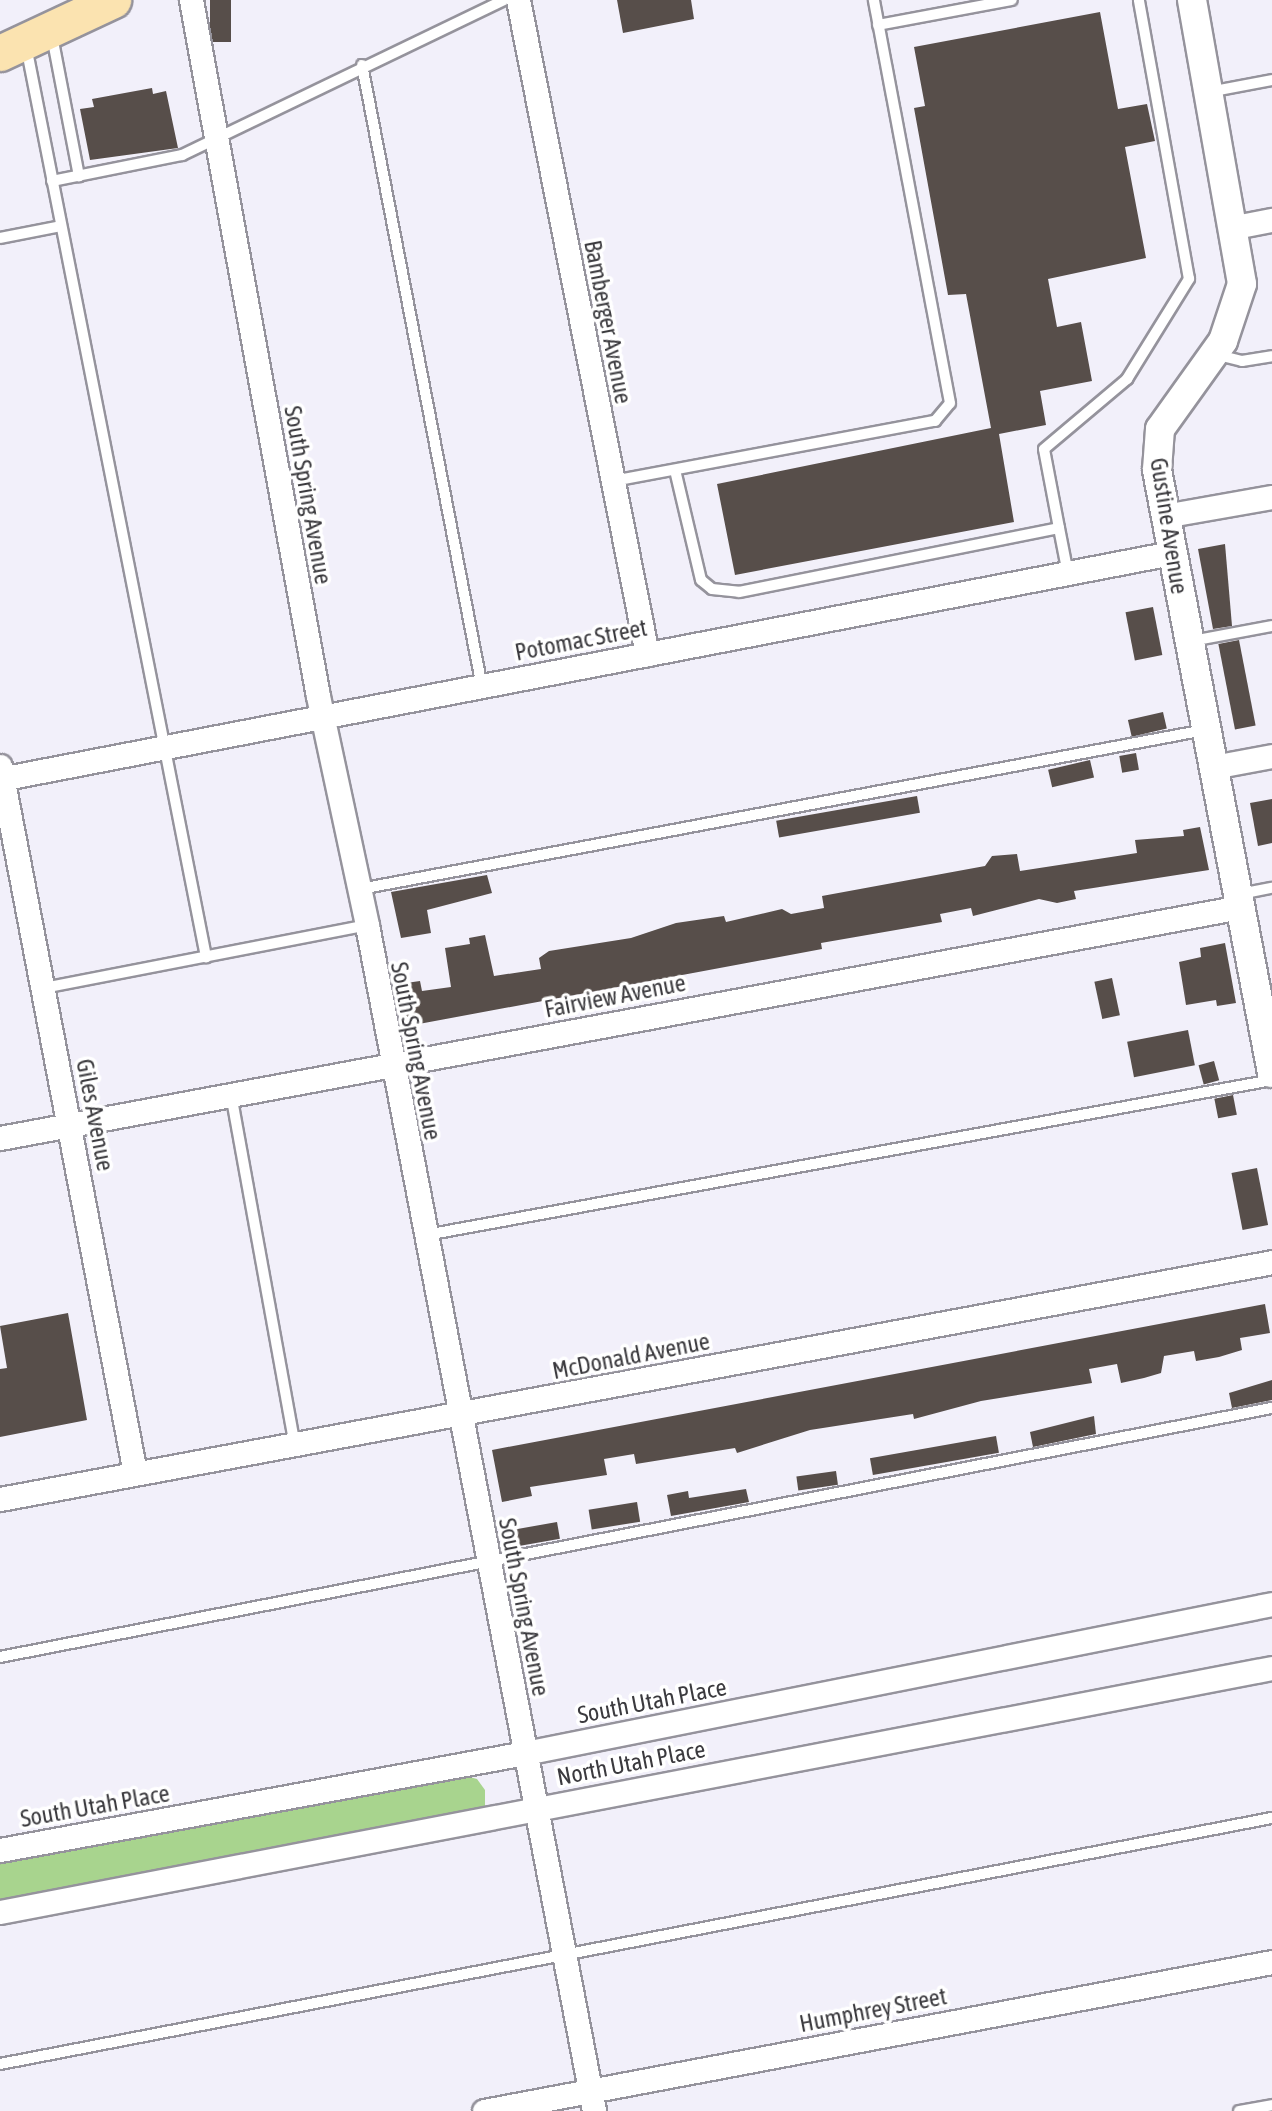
<!DOCTYPE html>
<style>
body{margin:0}
#map{position:relative;width:1272px;height:2111px;overflow:hidden;background:#f2f0fa;font-family:"Asap Condensed",sans-serif}
div>[style]{position:absolute}
[style*='--x']{left:calc(var(--x)*1px);top:calc(var(--y)*1px);width:calc(var(--w)*1px);rotate:calc(var(--a)*1deg)}
.green>*{inset:0;background:#a8d48e}
.building>*{inset:0;background:#574e4a;transform-origin:0 0}
.roads{filter:drop-shadow(2px 0 #95939c) drop-shadow(-2px 0 #95939c) drop-shadow(0 2px #95939c) drop-shadow(0 -2px #95939c)}
.service>*{height:10px;margin:-5px;padding:0 5px;transform-origin:5px;border-radius:5px;background:#fff}
.minor>*{height:23px;margin:-11.5px;padding:0 11.5px;transform-origin:11.5px;border-radius:11.5px;background:#fff}
.tertiary>*{height:28px;margin:-14px;padding:0 14px;transform-origin:14px;border-radius:14px;background:#fff}
.primary>*{height:35px;margin:-17.5px;padding:0 17.5px;transform-origin:17.5px;border-radius:17.5px;background:#fbe3b0}
span{translate:-50% -50%;white-space:nowrap;text-align:center;line-height:1.15;-webkit-text-stroke:7px #fff;paint-order:stroke}
.street-label{font-size:24px;color:#3b3a3e}
</style>
<div id="map">
<div class="green">
<i style="clip-path:polygon(459px 1774px,477px 1779px,485px 1790px,485px 1806px,477px 1813px,0 1904px,0 1862px)"></i>
</div>
<div class="building">
<i style="left:210px;top:0;width:21px;height:42px"></i>
<i style="clip-path:polygon(617px 0,691px 0,694px 19px,623px 33px)"></i>
<i style="clip-path:polygon(1100px 12px,1118px 109px,1147px 104px,1155px 141px,1125px 147px,1146px 258px,1048px 279px,1057px 327px,1081px 322px,1092px 381px,1040px 391px,1046px 425px,999px 434px,1014px 522px,735px 575px,717px 484px,991px 428px,966px 294px,948px 295px,914px 108px,925px 106px,914px 47px)"></i>
<i style="clip-path:polygon(152px 88px,153px 94px,166px 91px,178px 148px,90px 160px,80px 109px,94px 107px,92px 99px)"></i>
<i style="clip-path:polygon(1225px 544px,1232px 626px,1213px 629px,1198px 549px)"></i>
<i style="left:1153px;top:607px;width:49px;height:28px;rotate:79deg"></i>
<i style="left:1239px;top:640px;width:87px;height:21px;rotate:79deg"></i>
<i style="left:1163px;top:712px;width:17px;height:36px;rotate:77deg"></i>
<i style="left:1136px;top:753px;width:17px;height:17px;rotate:80deg"></i>
<i style="left:1090px;top:760px;width:18px;height:43px;rotate:77deg"></i>
<i style="left:917px;top:796px;width:17px;height:143px;rotate:80deg"></i>
<i style="clip-path:polygon(1272px 799px,1272px 843px,1258px 846px,1250px 803px)"></i>
<i style="clip-path:polygon(1200px 827px,1209px 870px,1074px 891px,1076px 899px,1057px 903px,1039px 899px,973px 916px,971px 908px,940px 914px,942px 922px,821px 943px,822px 949px,408px 1026px,399px 984px,420px 981px,422px 991px,451px 987px,445px 948px,470px 944px,469px 938px,485px 935px,494px 976px,541px 969px,539px 958px,549px 951px,631px 938px,676px 923px,724px 916px,726px 922px,782px 909px,791px 914px,824px 908px,822px 896px,985px 866px,992px 856px,1017px 854px,1020px 871px,1137px 853px,1135px 840px,1184px 836px,1183px 830px)"></i>
<i style="clip-path:polygon(487px 875px,492px 893px,427px 910px,431px 933px,401px 938px,391px 892px)"></i>
<i style="clip-path:polygon(1225px 943px,1236px 1003px,1217px 1006px,1216px 1000px,1186px 1005px,1179px 962px,1201px 957px,1200px 948px)"></i>
<i style="left:1112px;top:978px;width:38px;height:18px;rotate:78deg"></i>
<i style="left:1188px;top:1030px;width:36px;height:62px;rotate:79deg"></i>
<i style="left:1214px;top:1061px;width:20px;height:16px;rotate:75deg"></i>
<i style="left:1233px;top:1095px;width:20px;height:19px;rotate:79deg"></i>
<i style="left:1257px;top:1168px;width:58px;height:26px;rotate:79deg"></i>
<i style="clip-path:polygon(1265px 1304px,1270px 1333px,1240px 1338px,1242px 1350px,1219px 1357px,1196px 1361px,1194px 1351px,1164px 1356px,1161px 1373px,1144px 1378px,1121px 1383px,1117px 1364px,1089px 1369px,1092px 1383px,981px 1401px,914px 1419px,913px 1414px,810px 1430px,737px 1453px,735px 1448px,636px 1464px,634px 1454px,604px 1459px,607px 1475px,530px 1487px,532px 1496px,502px 1502px,492px 1450px)"></i>
<i style="clip-path:polygon(68px 1313px,87px 1420px,0 1437px,0 1369px,7px 1368px,0 1326px)"></i>
<i style="clip-path:polygon(1272px 1380px,1272px 1400px,1232px 1408px,1229px 1393px)"></i>
<i style="clip-path:polygon(1094px 1416px,1096px 1434px,1033px 1447px,1030px 1432px)"></i>
<i style="left:996px;top:1436px;width:17px;height:128px;rotate:80deg"></i>
<i style="left:836px;top:1471px;width:14px;height:40px;rotate:82deg"></i>
<i style="clip-path:polygon(746px 1489px,749px 1502px,671px 1516px,667px 1495px,688px 1491px,689px 1498px)"></i>
<i style="left:637px;top:1502px;width:20px;height:49px;rotate:81deg"></i>
<i style="left:557px;top:1522px;width:17px;height:43px;rotate:80deg"></i>
</div>
<div class="roads">
<div class="service">
<i style="--x:878;--y:25;--w:136;--a:-10.6"></i>
<i style="--x:52;--y:36;--w:143;--a:79.1"></i>
<i style="--x:26;--y:46;--w:929;--a:78.82"></i>
<i style="--x:362;--y:65;--w:633;--a:79.08"></i>
<i style="--x:1209;--y:92;--w:64;--a:-10.8"></i>
<i style="--x:52;--y:181;--w:133;--a:-11.3"></i>
<i style="--x:182;--y:155;--w:357;--a:-25.7"></i>
<i style="--x:0;--y:238;--w:62;--a:-11.1"></i>
<i style="--x:1214;--y:354;--w:29;--a:14"></i>
<i style="--x:1242;--y:361;--w:30;--a:-9"></i>
<i style="--x:675;--y:470;--w:113;--a:76.7"></i>
<i style="--x:701;--y:580;--w:14;--a:39"></i>
<i style="--x:712;--y:589;--w:27;--a:6"></i>
<i style="--x:739;--y:592;--w:326;--a:-11.3"></i>
<i style="--x:1059;--y:528;--w:80;--a:-100.8"></i>
<i style="--x:1044;--y:449;--w:109;--a:-40.1"></i>
<i style="--x:1127;--y:379;--w:118;--a:-58.2"></i>
<i style="--x:1189;--y:279;--w:283;--a:-100.2"></i>
<i style="--x:613;--y:481;--w:328;--a:-10.6"></i>
<i style="--x:935;--y:421;--w:23;--a:-50"></i>
<i style="--x:950;--y:403;--w:410;--a:-100.7"></i>
<i style="--x:1059;--y:528;--w:47;--a:78.9"></i>
<i style="--x:1192;--y:641;--w:81;--a:-10.6"></i>
<i style="--x:360;--y:889;--w:860;--a:-10.66"></i>
<i style="--x:1240;--y:894;--w:33;--a:-11"></i>
<i style="--x:44;--y:988;--w:329;--a:-11"></i>
<i style="--x:231;--y:1094;--w:357;--a:79.7"></i>
<i style="--x:426;--y:1235;--w:860;--a:-10.38"></i>
<i style="--x:0;--y:1657;--w:1296;--a:-11.08"></i>
<i style="--x:0;--y:2064;--w:1296;--a:-10.95"></i>
<i style="--x:1239;--y:2111;--w:34;--a:-10"></i>
</div>
<div class="minor">
<i style="--x:191;--y:0;--w:707;--a:79.66"></i>
<i style="--x:318;--y:696;--w:234;--a:77.9"></i>
<i style="--x:367;--y:925;--w:1208;--a:79.16"></i>
<i style="--x:518;--y:0;--w:667;--a:78.84"></i>
<i style="--x:1235;--y:227;--w:38;--a:-11"></i>
<i style="--x:1164;--y:516;--w:110;--a:-10"></i>
<i style="--x:0;--y:766;--w:720;--a:79.19"></i>
<i style="--x:1213;--y:767;--w:60;--a:-10.6"></i>
<i style="--x:0;--y:779;--w:1193;--a:-10.92"></i>
<i style="--x:0;--y:1138;--w:1261;--a:-10.55"></i>
<i style="--x:0;--y:1499;--w:1294;--a:-10.55"></i>
<i style="--x:0;--y:1850;--w:534;--a:-10.47"></i>
<i style="--x:525;--y:1753;--w:762;--a:-11.28"></i>
<i style="--x:0;--y:1912;--w:1295;--a:-10.86"></i>
<i style="--x:484;--y:2111;--w:802;--a:-10.71"></i>
</div>
<div class="tertiary">
<i style="--x:1192;--y:0;--w:288;--a:80"></i>
<i style="--x:1242;--y:284;--w:60;--a:108.4"></i>
<i style="--x:1223;--y:341;--w:108;--a:125.6"></i>
<i style="--x:1160;--y:429;--w:41;--a:94.2"></i>
<i style="--x:1157;--y:470;--w:614;--a:79.2"></i>
</div>
<div class="primary">
<i style="--x:0;--y:53;--w:125;--a:-25.1"></i>
</div>
</div>
<div class="street-label">
<span style="left:608px;top:322px;rotate:79deg">Bamberger Avenue</span>
<span style="left:308px;top:495px;rotate:80deg">South Spring Avenue</span>
<span style="left:1169px;top:526px;rotate:81deg">Gustine Avenue</span>
<span style="left:581px;top:640px;rotate:-11deg">Potomac Street</span>
<span style="left:615px;top:996px;rotate:-11deg">Fairview Avenue</span>
<span style="left:416px;top:1051px;rotate:79deg">South Spring Avenue</span>
<span style="left:95px;top:1115px;rotate:79deg">Giles Avenue</span>
<span style="left:631px;top:1356px;rotate:-11deg">McDonald Avenue</span>
<span style="left:524px;top:1607px;rotate:79deg">South Spring Avenue</span>
<span style="left:652px;top:1701px;rotate:-11deg">South Utah Place</span>
<span style="left:631px;top:1763px;rotate:-11deg">North Utah Place</span>
<span style="left:95px;top:1806px;rotate:-10deg">South Utah Place</span>
<span style="left:873px;top:2010px;rotate:-11deg">Humphrey Street</span>
</div>
</div>
